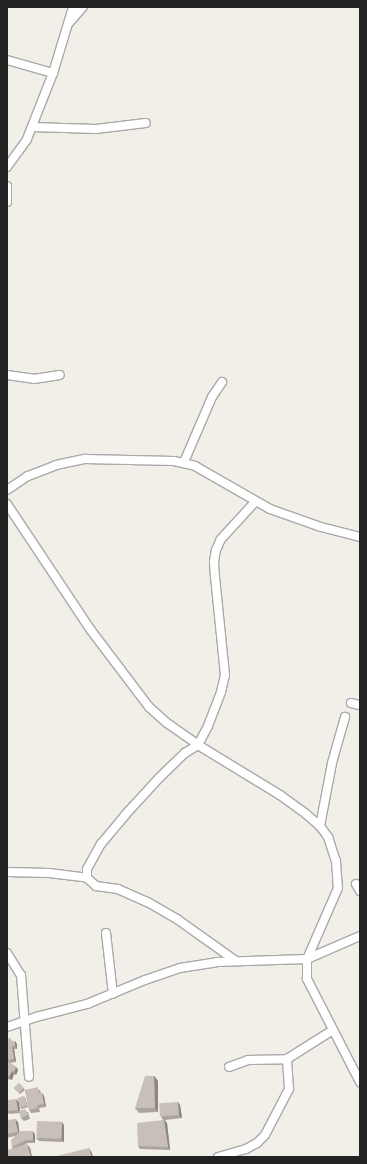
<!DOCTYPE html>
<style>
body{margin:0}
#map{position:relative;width:367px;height:1164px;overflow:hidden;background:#f2efe9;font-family:"Asap Condensed",sans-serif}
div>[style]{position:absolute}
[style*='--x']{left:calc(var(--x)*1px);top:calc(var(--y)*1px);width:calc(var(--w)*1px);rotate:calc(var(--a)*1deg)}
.roads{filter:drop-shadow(1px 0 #a9a9a9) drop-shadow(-1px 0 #a9a9a9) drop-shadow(0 1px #a9a9a9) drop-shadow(0 -1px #a9a9a9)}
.street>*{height:8px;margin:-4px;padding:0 4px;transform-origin:4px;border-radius:4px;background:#fff}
.wall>*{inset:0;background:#aba49e}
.shaded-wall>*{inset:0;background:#8b8681}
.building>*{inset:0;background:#c7bfb8;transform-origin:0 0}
span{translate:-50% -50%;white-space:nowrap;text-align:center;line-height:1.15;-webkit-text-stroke:3.5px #fff;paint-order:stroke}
.frame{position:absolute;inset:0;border:8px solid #222;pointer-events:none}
</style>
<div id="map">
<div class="roads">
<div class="street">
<i style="--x:69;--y:23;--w:21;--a:-49"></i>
<i style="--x:7;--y:60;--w:48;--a:15.8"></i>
<i style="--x:32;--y:127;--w:64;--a:1.8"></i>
<i style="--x:96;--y:129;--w:50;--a:-6.8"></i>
<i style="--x:7;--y:167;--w:34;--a:-54"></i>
<i style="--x:27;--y:139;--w:71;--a:-68.5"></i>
<i style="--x:53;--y:73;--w:69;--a:-73.1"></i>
<i style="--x:7;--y:186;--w:16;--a:90"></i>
<i style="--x:7;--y:375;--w:27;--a:8"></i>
<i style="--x:34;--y:379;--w:26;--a:-9"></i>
<i style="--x:184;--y:462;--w:71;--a:-66.7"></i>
<i style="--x:212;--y:397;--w:18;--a:-56"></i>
<i style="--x:7;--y:490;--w:25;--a:-34"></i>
<i style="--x:28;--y:476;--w:30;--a:-21"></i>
<i style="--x:56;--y:465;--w:30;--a:-12"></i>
<i style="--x:85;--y:459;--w:89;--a:1.3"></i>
<i style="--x:174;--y:461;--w:22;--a:13"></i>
<i style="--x:195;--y:466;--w:86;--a:29.8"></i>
<i style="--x:270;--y:509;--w:54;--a:19.4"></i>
<i style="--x:321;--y:527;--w:40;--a:14.4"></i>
<i style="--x:7;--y:504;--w:150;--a:56.4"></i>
<i style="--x:90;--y:629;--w:98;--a:52.9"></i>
<i style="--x:149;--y:707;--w:24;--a:42"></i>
<i style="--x:167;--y:723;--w:38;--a:35"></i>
<i style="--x:198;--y:745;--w:96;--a:31.4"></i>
<i style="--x:280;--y:795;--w:32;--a:36"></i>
<i style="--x:306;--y:814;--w:18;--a:41"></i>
<i style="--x:320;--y:826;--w:14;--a:54"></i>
<i style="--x:328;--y:837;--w:25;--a:72"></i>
<i style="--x:336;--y:861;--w:27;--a:86"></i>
<i style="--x:338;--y:888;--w:77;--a:113.6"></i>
<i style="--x:307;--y:959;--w:20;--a:90"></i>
<i style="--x:307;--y:979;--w:116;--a:62.8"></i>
<i style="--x:351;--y:703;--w:9;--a:13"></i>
<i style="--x:320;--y:826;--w:64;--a:-79.2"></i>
<i style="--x:332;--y:763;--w:48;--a:-74.2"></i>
<i style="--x:7;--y:872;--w:42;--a:1.4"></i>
<i style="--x:49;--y:873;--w:38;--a:7"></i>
<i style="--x:356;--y:884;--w:8;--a:60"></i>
<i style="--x:106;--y:933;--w:61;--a:83.5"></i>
<i style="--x:7;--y:953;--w:26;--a:58"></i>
<i style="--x:21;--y:975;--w:102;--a:85.5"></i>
<i style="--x:236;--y:961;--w:72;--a:-144.6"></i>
<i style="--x:177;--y:919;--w:34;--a:-150"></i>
<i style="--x:147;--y:902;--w:32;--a:-156"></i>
<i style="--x:118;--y:889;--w:22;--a:-172"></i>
<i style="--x:96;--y:886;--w:12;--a:-138"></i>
<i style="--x:87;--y:878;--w:9;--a:-90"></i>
<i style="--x:87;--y:869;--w:29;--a:-61"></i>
<i style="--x:101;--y:844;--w:38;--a:-50"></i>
<i style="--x:125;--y:815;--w:50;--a:-47.4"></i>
<i style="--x:159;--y:778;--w:36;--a:-44"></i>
<i style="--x:185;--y:753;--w:15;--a:-32"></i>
<i style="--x:198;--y:745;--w:21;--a:-62"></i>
<i style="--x:208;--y:726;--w:36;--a:-69"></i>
<i style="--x:221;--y:692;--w:17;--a:-77"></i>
<i style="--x:225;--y:675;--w:99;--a:-95.8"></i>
<i style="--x:215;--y:577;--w:15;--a:-94"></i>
<i style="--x:214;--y:562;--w:12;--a:-81"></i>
<i style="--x:216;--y:550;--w:12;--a:-66"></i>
<i style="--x:221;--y:539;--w:50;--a:-47.4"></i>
<i style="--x:7;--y:1027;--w:31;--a:-19"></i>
<i style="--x:36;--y:1017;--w:53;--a:-14.3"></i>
<i style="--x:87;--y:1004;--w:63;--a:-22.5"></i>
<i style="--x:145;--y:980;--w:37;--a:-19"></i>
<i style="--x:180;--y:968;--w:37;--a:-9"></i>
<i style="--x:217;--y:962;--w:90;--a:-1.9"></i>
<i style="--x:307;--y:959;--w:58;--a:-23.5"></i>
<i style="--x:229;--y:1067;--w:20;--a:-20"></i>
<i style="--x:248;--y:1060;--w:39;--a:-1"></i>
<i style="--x:218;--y:1157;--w:29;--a:-16"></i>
<i style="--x:246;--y:1149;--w:13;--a:-29"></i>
<i style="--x:257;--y:1143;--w:11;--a:-45"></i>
<i style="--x:265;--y:1135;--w:52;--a:-62.4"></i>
<i style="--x:289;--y:1089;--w:30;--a:-94"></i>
<i style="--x:287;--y:1059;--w:54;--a:-32.2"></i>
</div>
</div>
<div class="wall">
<i style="clip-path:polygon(7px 1039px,13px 1041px,17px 1044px,17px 1049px,14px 1049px,16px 1062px,10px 1063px,16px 1067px,18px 1070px,16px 1075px,14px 1074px,12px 1080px,7px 1079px)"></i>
<i style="clip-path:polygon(154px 1076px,158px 1081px,158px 1112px,139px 1113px,135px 1108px)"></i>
<i style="clip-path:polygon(19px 1083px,25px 1090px,40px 1090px,41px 1093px,42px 1093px,44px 1096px,46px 1107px,39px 1108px,40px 1112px,31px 1113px,29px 1110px,25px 1090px,20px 1094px,14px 1088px)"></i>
<i style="clip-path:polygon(25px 1097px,28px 1107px,21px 1109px,19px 1104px,20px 1111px,28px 1112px,30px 1119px,24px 1121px,21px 1118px,20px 1113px,9px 1114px,7px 1111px,16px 1099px,18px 1102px)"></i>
<i style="clip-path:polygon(178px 1102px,180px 1105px,182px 1118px,165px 1120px,167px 1123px,170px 1150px,140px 1149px,138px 1146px,163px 1120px,161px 1117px)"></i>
<i style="clip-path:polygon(7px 1120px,18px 1122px,19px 1133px,33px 1131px,35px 1135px,35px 1143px,28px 1143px,22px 1146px,30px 1148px,32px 1157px,7px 1157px,13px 1148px,12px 1147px,15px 1136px,7px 1138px)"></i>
<i style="clip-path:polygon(64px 1125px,64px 1142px,39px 1141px,36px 1138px)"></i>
</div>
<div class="shaded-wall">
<i style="clip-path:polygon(15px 1041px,17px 1044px,17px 1049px,15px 1046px)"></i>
<i style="clip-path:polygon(12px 1046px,14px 1049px,16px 1062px,14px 1059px)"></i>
<i style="clip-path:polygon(16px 1067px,18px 1070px,16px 1075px,14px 1072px)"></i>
<i style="clip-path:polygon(12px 1071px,14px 1074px,12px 1080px,9px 1077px)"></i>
<i style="clip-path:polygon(154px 1076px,158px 1081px,158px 1112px,155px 1108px)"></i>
<i style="clip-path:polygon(42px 1093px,44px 1096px,46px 1107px,44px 1104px)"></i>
<i style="clip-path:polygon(16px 1099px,19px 1102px,20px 1113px,18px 1110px)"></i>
<i style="clip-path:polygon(178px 1102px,180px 1105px,182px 1118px,179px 1115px)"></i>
<i style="clip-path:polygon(15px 1119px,18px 1122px,20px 1136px,18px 1132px)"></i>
<i style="clip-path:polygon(164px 1120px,167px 1123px,170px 1150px,168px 1147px)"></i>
<i style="clip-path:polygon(62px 1122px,64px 1125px,64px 1142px,61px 1139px)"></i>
<i style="clip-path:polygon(33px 1131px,35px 1135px,35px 1143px,33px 1140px)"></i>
<i style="clip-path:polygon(27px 1144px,30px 1148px,32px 1157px,31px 1157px)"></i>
<i style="clip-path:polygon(89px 1148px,92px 1153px,93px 1157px,91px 1157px)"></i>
</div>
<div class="building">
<i style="clip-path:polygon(11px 1038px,11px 1041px,15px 1041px,15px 1046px,12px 1046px,14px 1059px,7px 1060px,7px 1039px)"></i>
<i style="clip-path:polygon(8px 1061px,16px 1067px,14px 1072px,12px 1071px,9px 1077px,7px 1076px,7px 1063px)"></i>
<i style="clip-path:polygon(145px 1076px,154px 1076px,155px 1108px,135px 1108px)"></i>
<i style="left:19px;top:1083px;width:7px;height:7px;rotate:45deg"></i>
<i style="clip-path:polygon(38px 1087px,39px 1093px,42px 1093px,44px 1104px,37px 1105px,38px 1108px,29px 1110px,25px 1090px)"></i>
<i style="left:24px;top:1096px;width:10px;height:7px;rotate:73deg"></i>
<i style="clip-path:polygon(16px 1099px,18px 1110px,7px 1111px,7px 1100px)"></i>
<i style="left:178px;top:1102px;width:13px;height:19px;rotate:86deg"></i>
<i style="clip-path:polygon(25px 1109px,28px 1115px,21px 1118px,19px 1111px)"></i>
<i style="clip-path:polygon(15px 1119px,18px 1132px,7px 1134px,7px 1120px)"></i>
<i style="clip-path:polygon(164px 1120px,168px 1147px,138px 1146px,137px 1123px)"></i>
<i style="left:37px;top:1121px;width:25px;height:17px;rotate:2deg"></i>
<i style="clip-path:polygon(21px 1131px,33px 1131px,33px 1140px,26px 1140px,12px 1147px,11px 1140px)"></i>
<i style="clip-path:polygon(27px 1144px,31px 1157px,7px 1157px,7px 1150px)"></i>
<i style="clip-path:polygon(89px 1148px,91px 1157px,53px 1157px)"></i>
</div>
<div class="frame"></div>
</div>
